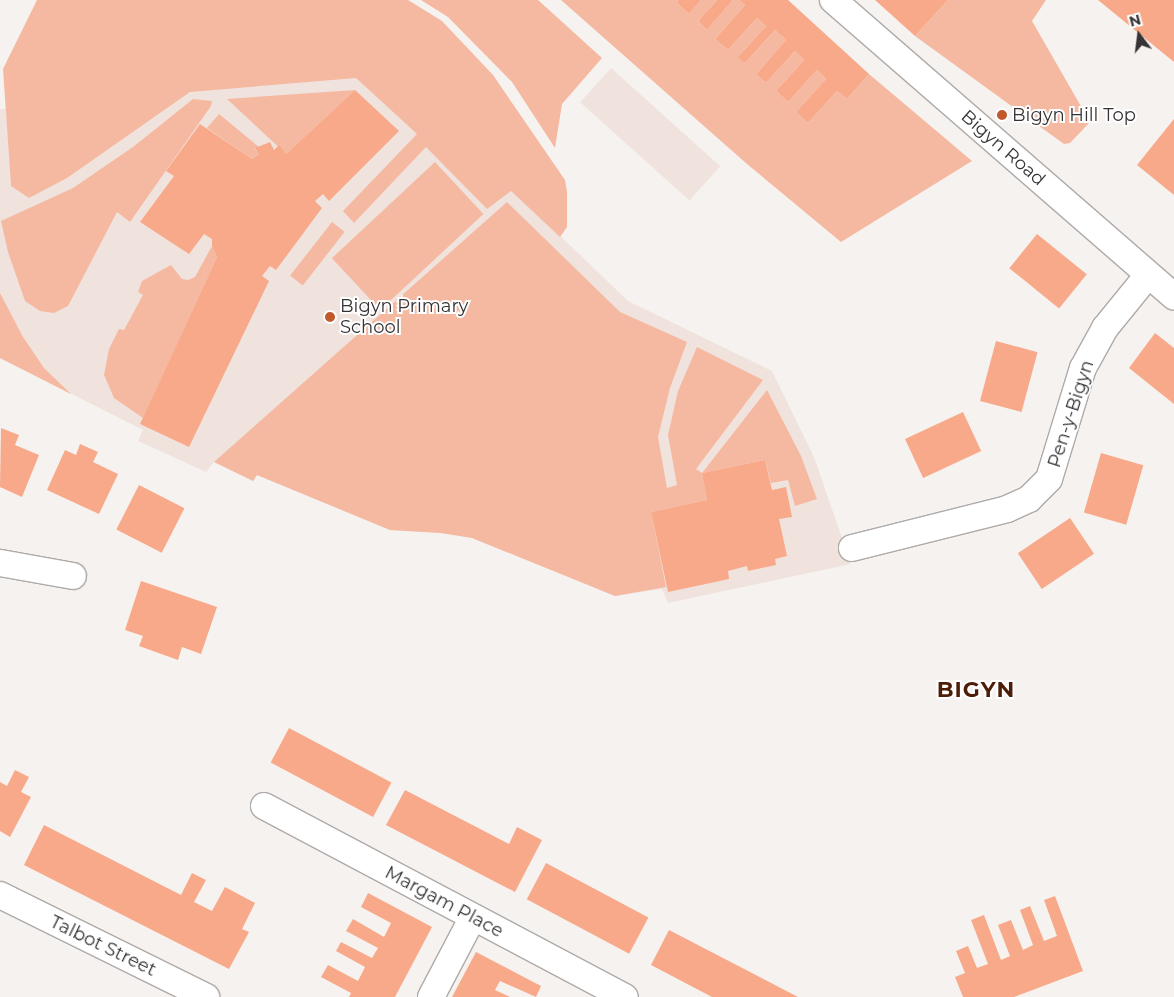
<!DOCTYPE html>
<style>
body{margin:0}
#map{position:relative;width:1174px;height:997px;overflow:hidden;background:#f6f2f0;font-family:Montserrat,sans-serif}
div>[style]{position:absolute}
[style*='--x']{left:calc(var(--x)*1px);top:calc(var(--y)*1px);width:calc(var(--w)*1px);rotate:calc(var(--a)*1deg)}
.built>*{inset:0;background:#f0e3de;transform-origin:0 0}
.green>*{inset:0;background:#f5b9a1;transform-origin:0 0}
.building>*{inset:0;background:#f8a989;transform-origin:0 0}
.roads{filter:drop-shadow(1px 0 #aeaaa8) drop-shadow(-1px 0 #aeaaa8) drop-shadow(0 1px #aeaaa8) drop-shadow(0 -1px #aeaaa8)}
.street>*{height:26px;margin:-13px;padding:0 13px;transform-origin:13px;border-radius:13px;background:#fff}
.dots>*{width:14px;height:14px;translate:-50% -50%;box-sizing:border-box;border:2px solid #fff;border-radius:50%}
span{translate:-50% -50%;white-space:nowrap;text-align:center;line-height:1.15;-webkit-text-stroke:4px #fff;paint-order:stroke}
.poi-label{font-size:18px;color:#353333}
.left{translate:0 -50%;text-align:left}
.street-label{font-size:18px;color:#353333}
.district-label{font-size:22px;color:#4e1d07;font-weight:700;letter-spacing:1px}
.north{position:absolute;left:1114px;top:10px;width:50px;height:50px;-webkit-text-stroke:4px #fff;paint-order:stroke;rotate:345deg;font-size:14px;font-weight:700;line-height:20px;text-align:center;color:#353333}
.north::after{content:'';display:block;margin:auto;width:18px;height:22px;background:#353333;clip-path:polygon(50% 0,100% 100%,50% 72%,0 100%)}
</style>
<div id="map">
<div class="built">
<i style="clip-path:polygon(374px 57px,628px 301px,772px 371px,814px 457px,851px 564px,668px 603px,662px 589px,615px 596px,472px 538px,441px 533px,390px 530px,257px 475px,253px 481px,214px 462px,206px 472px,138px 441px,143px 430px,0 358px,0 109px,6px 109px,11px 186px,143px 83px)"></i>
<i style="left:611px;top:68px;width:147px;height:46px;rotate:42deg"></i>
</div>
<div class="green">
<i style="clip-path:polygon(37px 0,408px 0,442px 21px,493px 75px,565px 180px,567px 192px,567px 227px,560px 237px,511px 191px,487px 209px,426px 147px,354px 223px,343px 211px,417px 134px,356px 78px,190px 92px,67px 178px,29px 198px,11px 186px,3px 69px)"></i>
<i style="clip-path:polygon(421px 0,538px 0,602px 58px,562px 104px,555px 148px,512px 82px,448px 17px)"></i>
<i style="clip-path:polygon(561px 0,679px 0,677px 3px,689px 14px,701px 0,717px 0,698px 21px,707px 30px,733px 0,739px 0,745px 5px,715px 39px,728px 50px,757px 18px,766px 26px,739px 56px,745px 63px,775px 30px,786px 40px,756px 74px,766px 83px,795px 51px,804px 60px,776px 91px,788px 102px,817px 70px,826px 79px,796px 112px,808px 123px,837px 91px,847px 99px,869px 74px,972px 161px,841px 242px,747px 164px)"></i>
<i style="clip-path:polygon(948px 0,1046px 0,1032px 21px,1090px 122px,1070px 143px,1064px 144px,915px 36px)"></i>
<i style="clip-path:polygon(355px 90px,286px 154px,227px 99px)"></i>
<i style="clip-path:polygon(193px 99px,212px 101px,211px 106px,130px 222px,117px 212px,68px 306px,54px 313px,40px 311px,25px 301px,8px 252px,1px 221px,73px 188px,133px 147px)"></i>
<i style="clip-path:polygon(219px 114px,259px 147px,255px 149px,259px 155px,252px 159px,207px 128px)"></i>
<i style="left:435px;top:162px;width:71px;height:141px;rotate:47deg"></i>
<i style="clip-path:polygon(507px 202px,620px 312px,687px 342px,670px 388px,658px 437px,667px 488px,677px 485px,668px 435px,678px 391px,697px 347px,763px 380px,696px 469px,702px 473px,767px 390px,801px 456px,817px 499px,795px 506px,788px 480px,771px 483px,765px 460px,702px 473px,707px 500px,651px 512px,666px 587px,615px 596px,472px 538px,441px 533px,390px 530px,257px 475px,253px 481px,214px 462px)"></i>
<i style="left:332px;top:222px;width:16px;height:68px;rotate:38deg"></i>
<i style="clip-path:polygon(212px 246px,217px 257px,143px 418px,114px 398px,104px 375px,109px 349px,119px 329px,124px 330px,143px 295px,138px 292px,142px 281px,171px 265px,182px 279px,188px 280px,195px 277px)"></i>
<i style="clip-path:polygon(0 293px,23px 337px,44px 368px,71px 394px,0 358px)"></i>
</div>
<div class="building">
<i style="clip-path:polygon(679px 0,701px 0,689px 14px,677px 3px)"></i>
<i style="clip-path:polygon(717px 0,733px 0,707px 30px,698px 21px)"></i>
<i style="clip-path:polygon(739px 0,788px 0,869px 74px,847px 99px,837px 91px,808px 123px,796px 112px,826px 79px,817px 70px,788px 102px,776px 91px,804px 60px,795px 51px,766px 83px,756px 74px,786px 40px,775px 30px,745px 63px,738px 57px,766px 26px,757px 18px,728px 50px,715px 39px,745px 5px)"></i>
<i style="clip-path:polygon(875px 0,948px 0,915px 36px)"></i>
<i style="clip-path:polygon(1098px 0,1174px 0,1174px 62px)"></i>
<i style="clip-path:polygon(355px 90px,399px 131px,329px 201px,323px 194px,315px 201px,322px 208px,276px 270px,270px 266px,262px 276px,269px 281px,189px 447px,140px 424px,217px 257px,212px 246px,212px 239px,204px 234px,189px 254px,140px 222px,174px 176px,166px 171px,200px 124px,252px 159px,259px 155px,255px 148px,270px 142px,274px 150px,279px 145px,286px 154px)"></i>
<i style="clip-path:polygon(1174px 119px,1174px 195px,1137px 165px)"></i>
<i style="left:1037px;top:234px;width:64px;height:44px;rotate:39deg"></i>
<i style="clip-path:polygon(1155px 333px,1174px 348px,1174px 404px,1129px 368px)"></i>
<i style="left:996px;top:341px;width:43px;height:62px;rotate:15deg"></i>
<i style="left:963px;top:412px;width:43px;height:64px;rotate:65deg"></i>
<i style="clip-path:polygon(1px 428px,19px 435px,15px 445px,39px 455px,22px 497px,0 487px)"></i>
<i style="clip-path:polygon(80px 444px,98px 452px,93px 462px,118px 474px,99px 514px,47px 490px,65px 450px,76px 455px)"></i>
<i style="left:1101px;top:453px;width:44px;height:62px;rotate:16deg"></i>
<i style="clip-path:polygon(765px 460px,772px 490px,786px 487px,792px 517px,779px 519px,787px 556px,775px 559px,776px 565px,748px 571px,747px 566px,728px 571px,729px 579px,668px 592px,651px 512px,707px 500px,702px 473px)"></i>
<i style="left:139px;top:485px;width:51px;height:50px;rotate:27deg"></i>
<i style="left:1070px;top:518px;width:43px;height:63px;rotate:56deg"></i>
<i style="clip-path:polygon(141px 581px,217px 607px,201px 654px,182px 647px,178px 660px,139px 646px,143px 636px,125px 630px)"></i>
<i style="left:289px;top:728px;width:116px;height:39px;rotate:28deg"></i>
<i style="clip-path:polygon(15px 770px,29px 777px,21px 792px,31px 797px,10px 837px,0 831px,0 782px,7px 786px)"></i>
<i style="clip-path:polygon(405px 790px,509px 844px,517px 827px,542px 840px,515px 892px,386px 825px)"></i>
<i style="clip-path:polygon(44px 825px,181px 895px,192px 873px,206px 880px,194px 902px,212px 911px,225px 887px,255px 903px,242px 929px,249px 932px,229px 969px,24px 865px)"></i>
<i style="left:546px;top:863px;width:116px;height:41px;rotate:28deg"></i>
<i style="clip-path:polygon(368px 893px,432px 927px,395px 997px,349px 997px,351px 993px,321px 977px,328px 965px,358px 981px,365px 967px,336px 951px,341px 942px,372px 958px,378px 948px,346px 931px,353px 919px,384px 937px,391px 923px,361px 907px)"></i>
<i style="clip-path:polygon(1055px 896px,1083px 971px,1014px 997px,963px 997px,955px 977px,965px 973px,956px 951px,968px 946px,977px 968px,988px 964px,971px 920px,984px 915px,1001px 960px,1010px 956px,998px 925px,1011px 920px,1023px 950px,1033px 945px,1020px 910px,1030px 906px,1044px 941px,1057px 936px,1044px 900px)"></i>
<i style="clip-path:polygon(669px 930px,696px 944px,798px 997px,712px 997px,651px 965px)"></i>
<i style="clip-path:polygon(476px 952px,541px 986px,536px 997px,500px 981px,495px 990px,510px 997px,452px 997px)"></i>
</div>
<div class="roads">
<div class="street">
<i style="--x:833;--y:0;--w:452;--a:41"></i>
<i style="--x:852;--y:548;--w:160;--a:-14.1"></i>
<i style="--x:1007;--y:509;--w:24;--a:-24"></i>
<i style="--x:1029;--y:499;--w:28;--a:-45"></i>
<i style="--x:1049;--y:479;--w:116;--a:-73"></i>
<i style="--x:1083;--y:368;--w:46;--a:-61.2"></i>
<i style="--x:1105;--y:328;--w:68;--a:-50.9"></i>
<i style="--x:0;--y:563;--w:74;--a:10.1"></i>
<i style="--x:264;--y:806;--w:408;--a:27.9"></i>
<i style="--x:0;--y:895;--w:230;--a:26.3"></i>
<i style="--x:431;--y:997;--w:90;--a:-62.3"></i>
</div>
</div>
<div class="dots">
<i style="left:1002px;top:115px;background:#c0592c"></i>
<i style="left:330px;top:317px;background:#c0592c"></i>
</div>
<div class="poi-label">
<span class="left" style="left:1012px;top:115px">Bigyn Hill Top</span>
<span class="left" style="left:340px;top:317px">Bigyn Primary<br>School</span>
</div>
<div class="street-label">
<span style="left:1003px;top:148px;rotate:41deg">Bigyn Road</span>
<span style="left:1071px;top:414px;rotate:-72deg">Pen-y-Bigyn</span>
<span style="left:444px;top:902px;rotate:28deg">Margam Place</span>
<span style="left:103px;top:946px;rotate:26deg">Talbot Street</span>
</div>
<div class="district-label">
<span style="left:976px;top:690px">BIGYN</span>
</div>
<div class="north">N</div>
</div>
